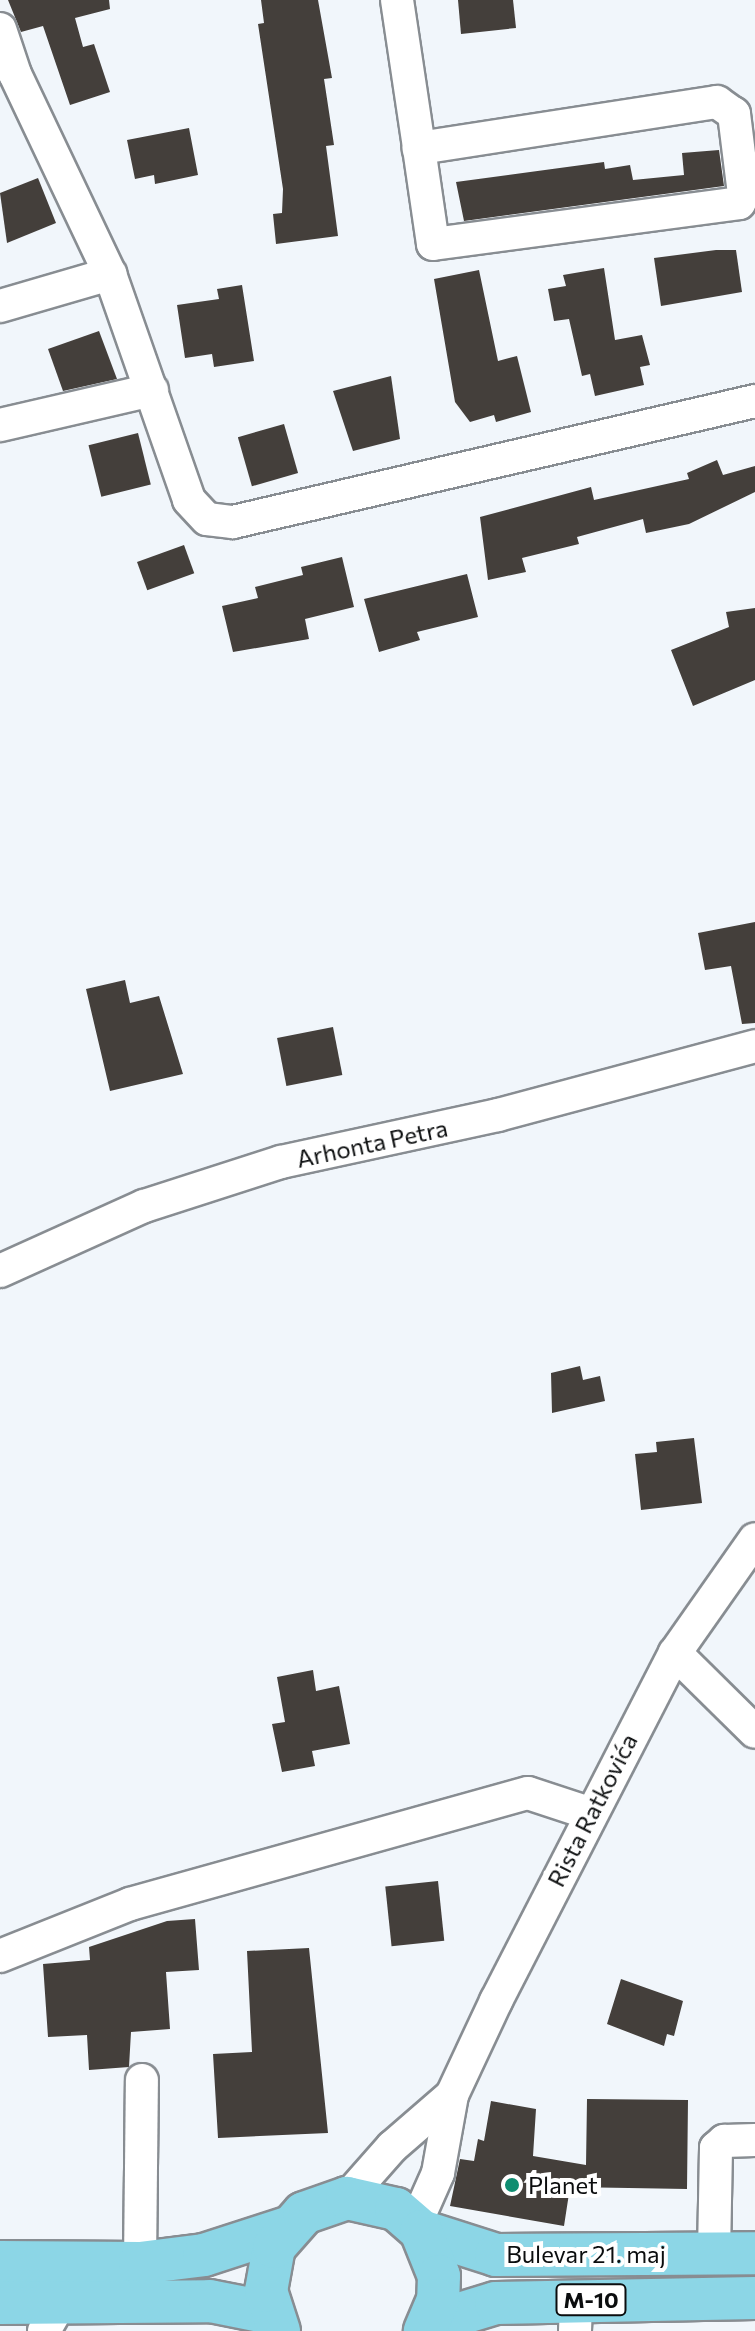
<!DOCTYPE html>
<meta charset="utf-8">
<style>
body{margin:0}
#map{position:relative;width:755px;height:2331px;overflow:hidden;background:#f1f6fb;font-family:Commissioner,sans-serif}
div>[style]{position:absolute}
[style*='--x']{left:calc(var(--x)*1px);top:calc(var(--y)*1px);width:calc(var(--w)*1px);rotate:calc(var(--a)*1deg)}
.building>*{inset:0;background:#443f3b;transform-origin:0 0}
.roads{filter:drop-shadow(2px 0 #888d92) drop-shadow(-2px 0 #888d92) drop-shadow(0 2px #888d92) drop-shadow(0 -2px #888d92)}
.minor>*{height:32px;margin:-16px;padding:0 16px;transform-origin:16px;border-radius:16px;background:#fff}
.major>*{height:42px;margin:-21px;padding:0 21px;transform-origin:21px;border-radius:21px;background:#8cd6e6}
.dots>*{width:22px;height:22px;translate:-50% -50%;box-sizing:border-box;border:4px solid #fff;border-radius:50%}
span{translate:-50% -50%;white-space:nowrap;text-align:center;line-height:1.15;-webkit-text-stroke:8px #fff;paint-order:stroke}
.shield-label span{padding:2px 6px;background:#fff;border:2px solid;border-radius:6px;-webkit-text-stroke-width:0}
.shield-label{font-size:22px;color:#0b0d0e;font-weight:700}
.street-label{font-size:24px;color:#0b0d0e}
.poi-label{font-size:24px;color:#0b0d0e}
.left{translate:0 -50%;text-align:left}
</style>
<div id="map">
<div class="building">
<i style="clip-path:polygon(8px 0,109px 0,110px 9px,75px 18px,83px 47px,94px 44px,110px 92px,70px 105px,43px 26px,21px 32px)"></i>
<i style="clip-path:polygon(261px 0,318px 0,332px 78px,324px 79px,334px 145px,326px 146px,338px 236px,276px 244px,273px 214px,282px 213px,283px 189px,258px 24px,264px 23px)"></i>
<i style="clip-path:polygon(458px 0,513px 0,516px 28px,461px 34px)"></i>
<i style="clip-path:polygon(189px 128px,198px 175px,155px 184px,154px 175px,135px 179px,127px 140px)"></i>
<i style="clip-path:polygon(719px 150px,724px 186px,464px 221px,456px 182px,604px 162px,605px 169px,630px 165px,633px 180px,684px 175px,682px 153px)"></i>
<i style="clip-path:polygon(38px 178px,56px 223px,7px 243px,0 193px)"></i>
<i style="clip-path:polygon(716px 250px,736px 250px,742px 292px,661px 306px,654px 258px)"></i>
<i style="clip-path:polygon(604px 268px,615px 340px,642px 335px,650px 365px,640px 367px,644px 385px,595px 396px,590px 374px,582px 376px,569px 319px,554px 321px,548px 289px,566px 286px,563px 275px)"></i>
<i style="clip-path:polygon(479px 270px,498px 361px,517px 356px,531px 412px,496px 422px,494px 415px,470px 422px,455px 402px,434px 279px)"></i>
<i style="clip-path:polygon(242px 285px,254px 361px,214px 367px,212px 354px,185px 358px,177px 305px,219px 299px,217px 289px)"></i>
<i style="clip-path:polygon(99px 331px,117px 379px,63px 391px,48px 349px)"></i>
<i style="clip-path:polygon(391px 376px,400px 439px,353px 451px,333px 391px)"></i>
<i style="left:284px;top:424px;width:51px;height:48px;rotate:74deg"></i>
<i style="left:138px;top:433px;width:53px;height:51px;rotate:76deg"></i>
<i style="clip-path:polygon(717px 460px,723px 475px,755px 466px,755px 492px,689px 524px,646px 533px,643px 519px,577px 537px,579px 544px,522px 558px,526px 572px,488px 580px,480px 517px,591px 487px,594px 500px,689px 479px,687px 473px)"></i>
<i style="left:184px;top:545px;width:30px;height:50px;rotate:70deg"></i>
<i style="clip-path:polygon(342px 557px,354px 607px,305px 619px,309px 639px,233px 652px,222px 606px,258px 598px,255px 587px,303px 575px,301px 567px)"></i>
<i style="clip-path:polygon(467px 574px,478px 617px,417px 632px,420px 640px,379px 652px,364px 599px)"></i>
<i style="clip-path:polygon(755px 608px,755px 680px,693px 706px,671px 650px,729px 627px,726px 612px)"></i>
<i style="clip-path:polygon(755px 922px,755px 1023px,742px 1024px,731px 966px,705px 970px,698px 933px)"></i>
<i style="clip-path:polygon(125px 980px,130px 1003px,159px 996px,183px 1074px,110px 1091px,86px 989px)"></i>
<i style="left:333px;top:1027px;width:49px;height:57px;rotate:79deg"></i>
<i style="clip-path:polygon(580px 1366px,583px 1380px,600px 1376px,605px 1401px,552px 1413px,551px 1373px)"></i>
<i style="clip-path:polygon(694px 1438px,702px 1503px,641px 1510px,635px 1454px,657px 1452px,656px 1442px)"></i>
<i style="clip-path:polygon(313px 1670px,316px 1691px,339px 1686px,350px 1744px,312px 1751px,315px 1766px,282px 1772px,272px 1724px,285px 1722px,277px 1677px)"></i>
<i style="left:438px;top:1881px;width:60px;height:53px;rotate:84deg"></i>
<i style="clip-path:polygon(195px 1919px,199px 1970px,166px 1972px,170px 2029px,131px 2032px,129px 2067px,89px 2070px,87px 2035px,48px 2037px,43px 1964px,90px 1960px,89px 1947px,167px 1921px)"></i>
<i style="clip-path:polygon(309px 1948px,328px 2133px,218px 2138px,213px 2054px,252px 2052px,247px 1951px)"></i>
<i style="clip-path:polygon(621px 1979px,683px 2001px,674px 2036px,667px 2034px,664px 2046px,607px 2024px)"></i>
<i style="clip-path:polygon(587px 2099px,688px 2100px,687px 2189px,570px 2187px,564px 2226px,450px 2206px,460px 2159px,474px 2161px,478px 2139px,484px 2141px,491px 2101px,536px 2109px,533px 2156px,586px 2165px)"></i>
</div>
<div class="roads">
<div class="minor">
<i style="--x:397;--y:0;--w:150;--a:81.5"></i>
<i style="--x:419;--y:148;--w:97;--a:81.7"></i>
<i style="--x:433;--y:244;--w:309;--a:-7.6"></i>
<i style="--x:739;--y:203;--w:10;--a:-61"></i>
<i style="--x:744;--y:194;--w:81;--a:-97.1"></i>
<i style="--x:734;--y:114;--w:21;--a:-145"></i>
<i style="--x:717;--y:102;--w:302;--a:171.2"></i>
<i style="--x:0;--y:29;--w:47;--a:71.6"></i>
<i style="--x:15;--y:74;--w:221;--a:64.6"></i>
<i style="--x:110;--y:274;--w:239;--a:70.7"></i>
<i style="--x:189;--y:500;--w:26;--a:47"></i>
<i style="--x:207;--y:519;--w:26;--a:7"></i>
<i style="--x:233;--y:522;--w:536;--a:-13.05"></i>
<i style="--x:0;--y:306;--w:115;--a:-16.2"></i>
<i style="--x:0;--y:425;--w:156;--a:-13"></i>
<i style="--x:0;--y:1271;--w:158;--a:-24.3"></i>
<i style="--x:144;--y:1206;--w:144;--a:-17.8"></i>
<i style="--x:281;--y:1162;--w:222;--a:-12.2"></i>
<i style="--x:498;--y:1115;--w:266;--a:-15"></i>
<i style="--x:675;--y:1653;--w:112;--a:44.6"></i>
<i style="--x:0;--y:1956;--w:140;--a:-21.8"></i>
<i style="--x:130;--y:1904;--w:413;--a:-15.6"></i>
<i style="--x:528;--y:1793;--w:64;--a:18.2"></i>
<i style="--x:347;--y:2198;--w:68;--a:-48.6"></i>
<i style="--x:392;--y:2147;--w:79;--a:-40.9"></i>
<i style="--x:415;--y:2225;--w:57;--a:-66.1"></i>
<i style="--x:438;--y:2173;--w:79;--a:-79.8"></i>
<i style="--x:452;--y:2095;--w:104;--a:-64.9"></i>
<i style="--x:496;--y:2001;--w:391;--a:-62.8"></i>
<i style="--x:675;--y:1653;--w:139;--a:-54.9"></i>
<i style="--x:714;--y:2253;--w:105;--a:-88.9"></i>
<i style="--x:716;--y:2148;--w:11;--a:-41"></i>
<i style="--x:724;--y:2141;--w:31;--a:-2"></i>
<i style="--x:140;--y:2263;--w:183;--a:-89.4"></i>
<i style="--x:44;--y:2331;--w:32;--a:-60"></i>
<i style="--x:575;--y:2331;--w:30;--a:-88"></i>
</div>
<div class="major">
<i style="--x:421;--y:2231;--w:79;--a:17.7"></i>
<i style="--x:496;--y:2255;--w:259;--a:-0.4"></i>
<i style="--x:0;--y:2262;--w:140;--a:0.4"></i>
<i style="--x:140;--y:2263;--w:64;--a:-7.1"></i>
<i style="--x:204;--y:2255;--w:87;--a:-18"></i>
<i style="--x:0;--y:2303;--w:210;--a:-0.5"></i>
<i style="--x:210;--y:2301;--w:61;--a:11.3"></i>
<i style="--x:430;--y:2323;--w:69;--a:-16.9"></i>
<i style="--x:496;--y:2303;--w:259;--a:-1.1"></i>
<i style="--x:279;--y:2331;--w:42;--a:-108"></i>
<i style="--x:266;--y:2291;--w:45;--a:-79.7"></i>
<i style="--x:274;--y:2247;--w:45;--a:-48.6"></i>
<i style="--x:304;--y:2213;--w:46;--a:-19.2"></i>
<i style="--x:347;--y:2198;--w:50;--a:12.7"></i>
<i style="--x:396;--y:2209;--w:33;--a:41"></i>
<i style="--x:421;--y:2231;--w:48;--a:68.2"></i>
<i style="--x:439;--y:2276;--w:24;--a:92"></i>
<i style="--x:438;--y:2300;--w:34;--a:113"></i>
</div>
</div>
<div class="dots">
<i style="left:512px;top:2185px;background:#0f8d71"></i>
</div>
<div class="shield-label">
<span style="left:591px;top:2300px">M-10</span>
</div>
<div class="street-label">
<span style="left:372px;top:1143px;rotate:-12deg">Arhonta Petra</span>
<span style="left:592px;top:1810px;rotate:-63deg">Rista Ratkovića</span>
<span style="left:586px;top:2254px">Bulevar 21. maj</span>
</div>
<div class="poi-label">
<span class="left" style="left:528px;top:2185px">Planet</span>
</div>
</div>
